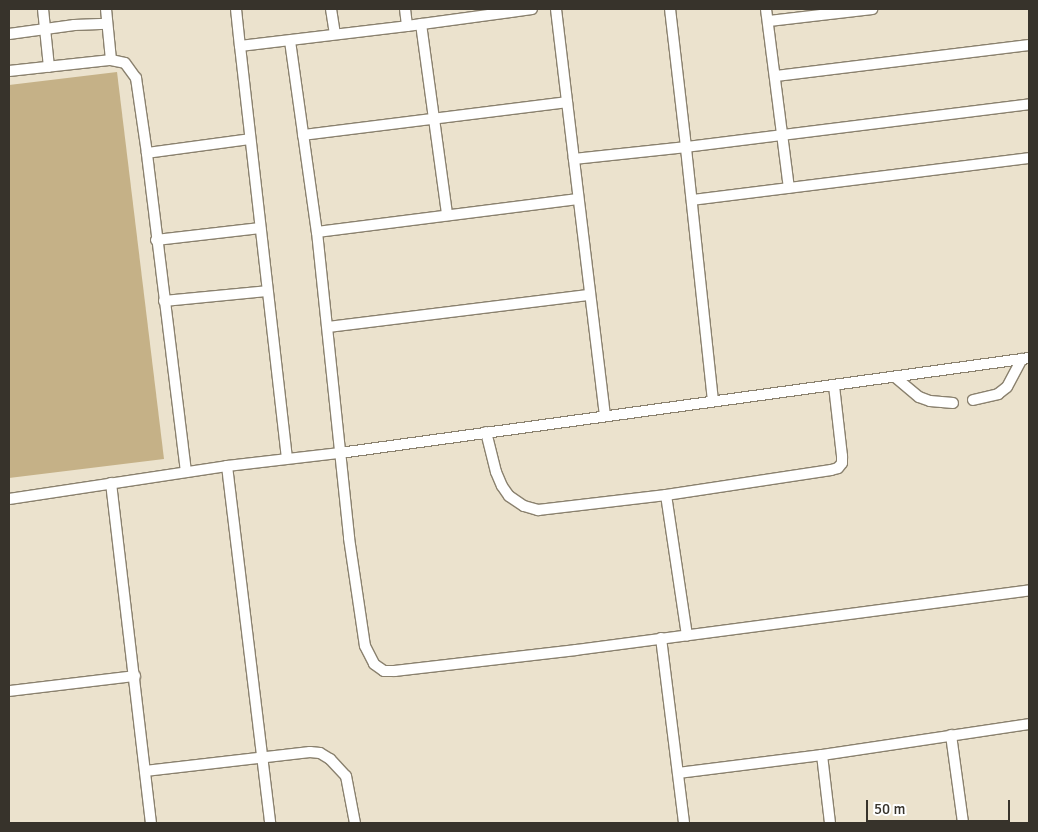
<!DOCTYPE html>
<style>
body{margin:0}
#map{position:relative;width:1038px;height:832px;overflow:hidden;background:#ebe2cd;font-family:Signika,sans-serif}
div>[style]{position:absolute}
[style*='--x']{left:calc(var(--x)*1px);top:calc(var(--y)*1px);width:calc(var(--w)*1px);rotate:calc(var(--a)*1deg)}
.green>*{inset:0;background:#c5b187}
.roads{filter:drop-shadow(1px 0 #8a816e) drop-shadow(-1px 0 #8a816e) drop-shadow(0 1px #8a816e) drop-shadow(0 -1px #8a816e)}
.service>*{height:10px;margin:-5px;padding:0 5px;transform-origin:5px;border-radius:5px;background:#fff}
span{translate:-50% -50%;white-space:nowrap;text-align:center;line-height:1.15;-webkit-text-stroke:5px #fff;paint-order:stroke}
.frame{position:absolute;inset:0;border:10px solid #37332b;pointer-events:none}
.scale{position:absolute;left:866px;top:800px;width:144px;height:22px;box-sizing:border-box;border:2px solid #37332b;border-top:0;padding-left:6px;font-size:15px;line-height:18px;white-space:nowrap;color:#37332b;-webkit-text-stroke:4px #fff;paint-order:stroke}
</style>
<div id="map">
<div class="green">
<i style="clip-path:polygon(117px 72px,164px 459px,9px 478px,9px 85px)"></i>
</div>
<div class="roads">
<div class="service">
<i style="--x:43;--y:9;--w:58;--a:84.1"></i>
<i style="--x:106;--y:9;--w:51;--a:84.4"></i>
<i style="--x:236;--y:9;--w:37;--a:84"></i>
<i style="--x:240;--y:46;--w:168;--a:-6.8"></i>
<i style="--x:331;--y:9;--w:25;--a:81"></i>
<i style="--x:405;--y:9;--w:17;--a:83"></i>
<i style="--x:407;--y:26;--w:126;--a:-7.7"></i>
<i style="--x:556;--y:9;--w:151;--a:83.2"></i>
<i style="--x:766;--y:9;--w:180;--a:82.7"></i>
<i style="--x:769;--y:21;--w:104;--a:-6.6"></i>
<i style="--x:421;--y:24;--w:193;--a:82.2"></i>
<i style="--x:9;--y:34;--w:66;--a:-7.9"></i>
<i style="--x:74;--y:25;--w:33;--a:-2"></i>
<i style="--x:290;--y:41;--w:193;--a:82"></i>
<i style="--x:317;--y:232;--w:308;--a:84"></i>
<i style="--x:349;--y:538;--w:109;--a:81.6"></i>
<i style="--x:365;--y:646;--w:20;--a:63"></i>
<i style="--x:374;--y:664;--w:12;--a:35"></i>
<i style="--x:384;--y:671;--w:11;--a:0"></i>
<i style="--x:395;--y:671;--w:182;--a:-6.6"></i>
<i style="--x:576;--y:650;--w:457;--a:-7.5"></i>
<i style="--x:240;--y:46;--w:415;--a:83.5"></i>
<i style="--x:9;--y:71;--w:103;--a:-6.2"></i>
<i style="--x:111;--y:60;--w:14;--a:12"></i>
<i style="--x:125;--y:63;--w:19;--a:54"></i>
<i style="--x:136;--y:78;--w:76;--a:81.7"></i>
<i style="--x:776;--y:76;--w:255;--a:-7"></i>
<i style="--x:303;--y:135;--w:266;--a:-7.1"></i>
<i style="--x:692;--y:200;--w:340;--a:-7.1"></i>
<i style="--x:317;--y:232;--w:263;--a:-7.2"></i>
<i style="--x:156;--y:240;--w:105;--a:-6.6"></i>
<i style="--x:164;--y:301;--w:103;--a:-5.5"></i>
<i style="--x:328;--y:327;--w:264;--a:-7"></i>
<i style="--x:895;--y:377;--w:31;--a:40"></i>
<i style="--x:919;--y:397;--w:12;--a:20"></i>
<i style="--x:930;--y:401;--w:23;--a:5"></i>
<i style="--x:973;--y:400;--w:26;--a:-13"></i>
<i style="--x:998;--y:394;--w:11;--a:-38"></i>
<i style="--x:1007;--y:387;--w:32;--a:-62"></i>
<i style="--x:713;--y:401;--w:255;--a:-96.1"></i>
<i style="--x:686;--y:147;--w:346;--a:-7.1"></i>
<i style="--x:605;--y:416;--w:259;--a:-96.9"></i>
<i style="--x:574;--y:159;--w:113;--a:-6.1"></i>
<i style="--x:686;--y:147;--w:139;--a:-96.6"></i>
<i style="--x:486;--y:432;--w:41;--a:76"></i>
<i style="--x:496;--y:472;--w:15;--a:67"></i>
<i style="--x:502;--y:486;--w:12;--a:55"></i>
<i style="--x:509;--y:496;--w:18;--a:34"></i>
<i style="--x:524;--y:506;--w:15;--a:16"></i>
<i style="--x:538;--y:510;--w:129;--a:-6.7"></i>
<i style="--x:666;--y:495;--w:167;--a:-8.6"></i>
<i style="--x:831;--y:470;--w:7;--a:-16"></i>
<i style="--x:838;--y:468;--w:6;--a:-51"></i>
<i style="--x:842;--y:463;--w:7;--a:-90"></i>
<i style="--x:842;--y:456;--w:70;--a:-96.5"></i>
<i style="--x:227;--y:466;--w:360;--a:83.1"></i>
<i style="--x:186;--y:472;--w:321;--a:-97"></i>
<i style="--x:147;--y:153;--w:104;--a:-7.7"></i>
<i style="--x:111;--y:483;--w:342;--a:83.3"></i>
<i style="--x:666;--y:495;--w:142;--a:81.5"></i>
<i style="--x:9;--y:499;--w:220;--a:-8.6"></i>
<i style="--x:227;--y:466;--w:114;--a:-6.6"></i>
<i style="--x:340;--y:453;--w:696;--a:-7.85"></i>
<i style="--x:661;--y:638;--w:186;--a:82.9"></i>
<i style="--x:9;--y:691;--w:127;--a:-6.8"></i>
<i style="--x:951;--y:735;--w:89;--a:82.2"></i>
<i style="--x:822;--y:755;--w:68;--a:83.3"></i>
<i style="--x:145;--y:771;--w:166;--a:-6.6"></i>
<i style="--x:310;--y:752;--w:10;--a:6"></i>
<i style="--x:320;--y:753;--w:12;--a:31"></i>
<i style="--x:330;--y:759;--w:23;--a:47"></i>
<i style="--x:346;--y:776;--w:48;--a:79.2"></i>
<i style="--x:678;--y:773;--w:145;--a:-7.1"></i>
<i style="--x:822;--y:755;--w:209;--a:-8.5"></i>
</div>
</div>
<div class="frame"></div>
<div class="scale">50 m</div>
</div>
